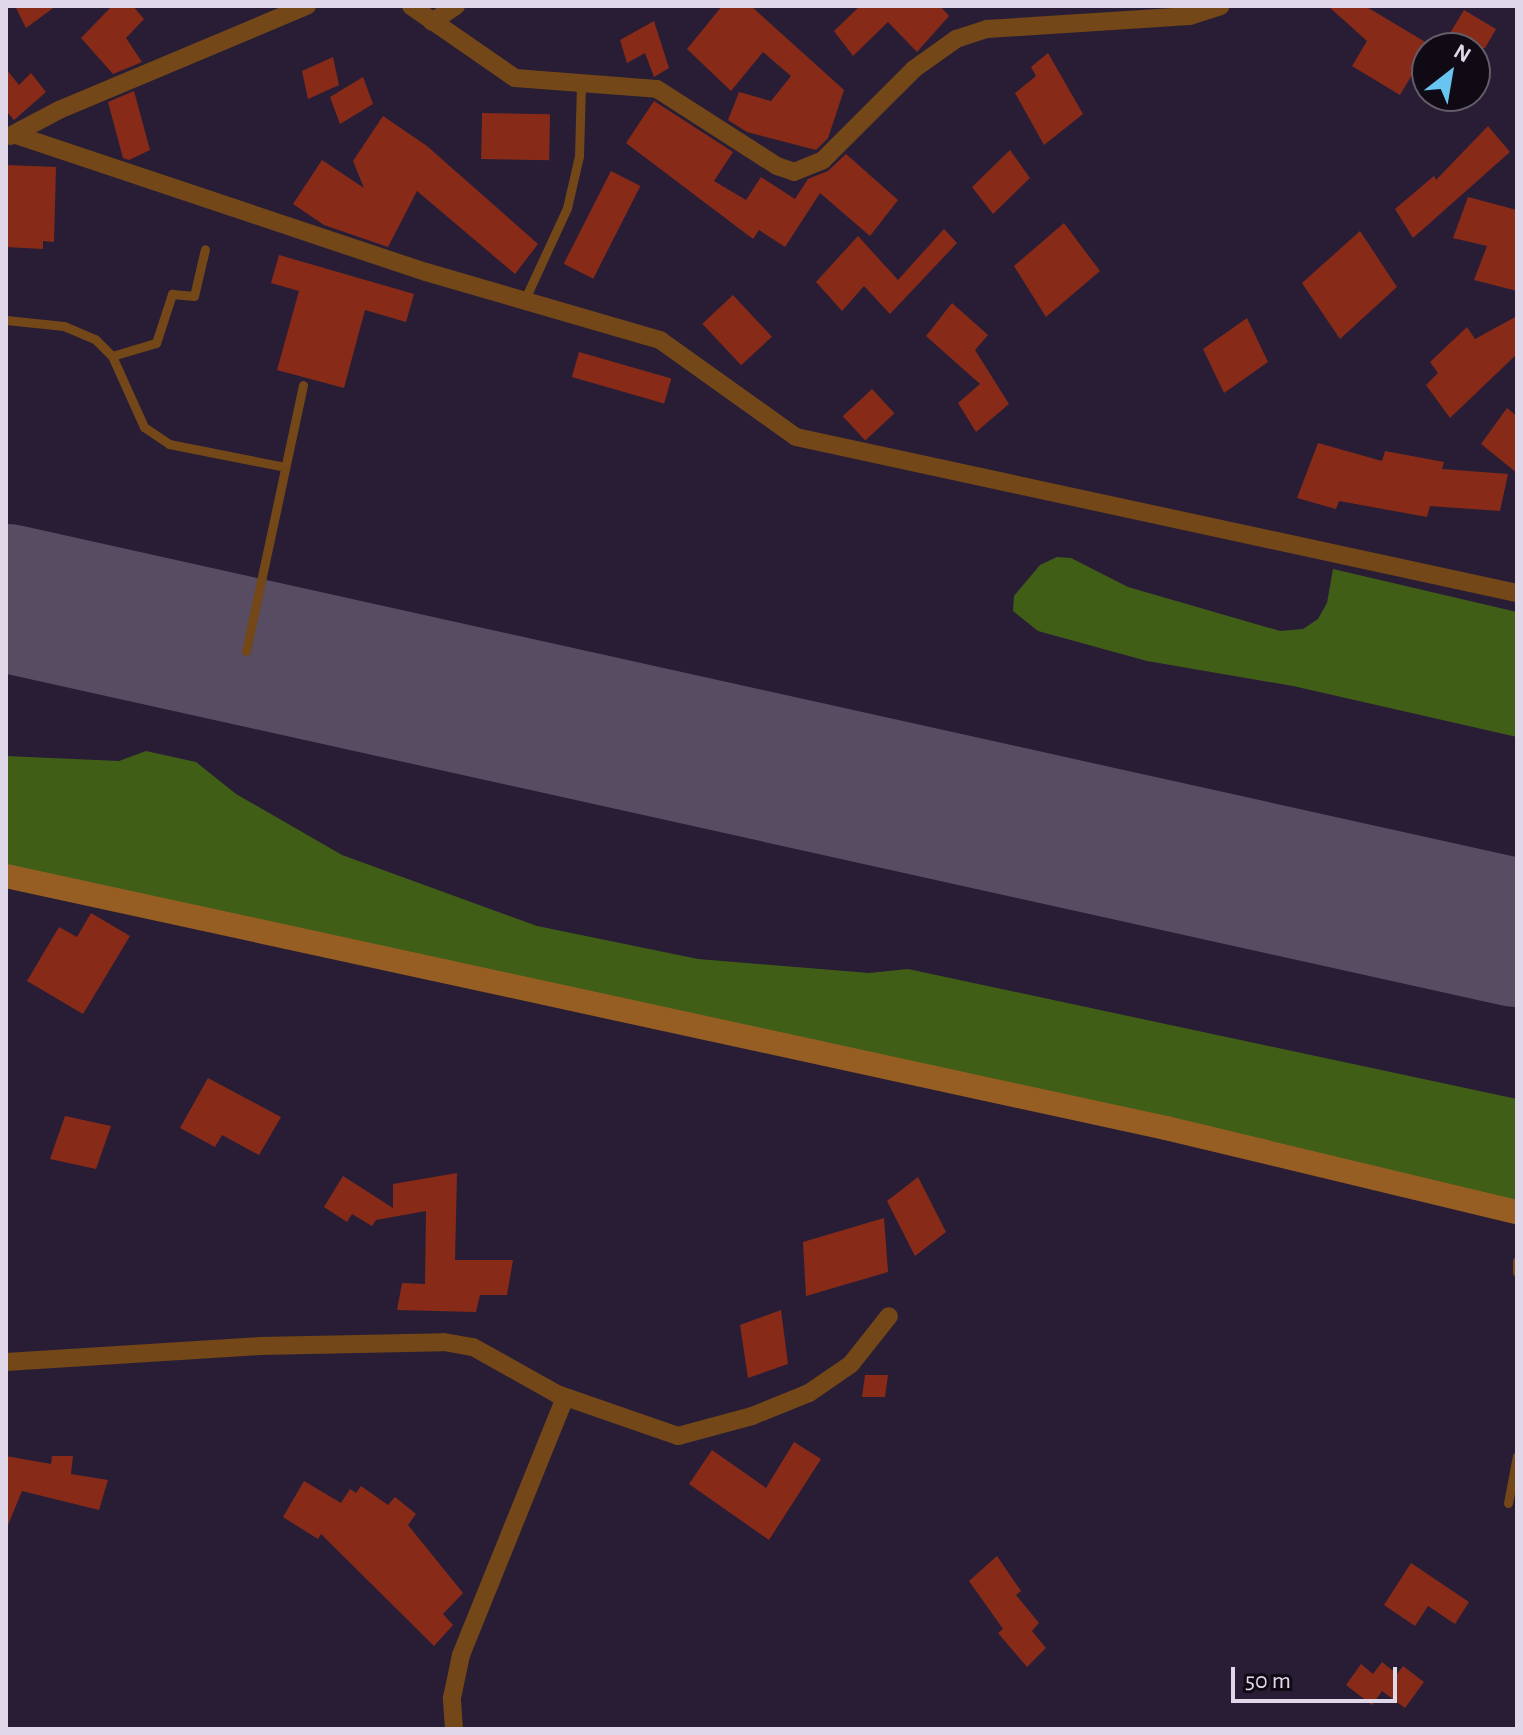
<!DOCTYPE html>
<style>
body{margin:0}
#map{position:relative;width:1523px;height:1735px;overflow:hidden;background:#291d35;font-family:"Alegreya Sans",sans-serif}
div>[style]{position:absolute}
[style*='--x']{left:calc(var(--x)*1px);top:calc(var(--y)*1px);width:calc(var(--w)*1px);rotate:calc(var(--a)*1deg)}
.forest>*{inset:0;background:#415e17}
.runway>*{height:148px;margin:-74px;padding:0 74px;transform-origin:74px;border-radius:74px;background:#584c62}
.building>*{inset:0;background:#872b18;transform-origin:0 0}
.lane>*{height:9px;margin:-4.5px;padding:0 4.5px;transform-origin:4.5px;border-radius:4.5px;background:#734718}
.street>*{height:18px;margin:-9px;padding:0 9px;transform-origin:9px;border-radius:9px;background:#734718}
.secondary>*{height:24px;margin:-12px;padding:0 12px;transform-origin:12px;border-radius:12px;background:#965e23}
span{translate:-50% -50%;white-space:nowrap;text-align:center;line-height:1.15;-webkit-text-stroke:8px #0f0a14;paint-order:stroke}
.frame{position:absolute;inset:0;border:8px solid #e0d8e8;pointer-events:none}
.north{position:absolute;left:1411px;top:32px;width:80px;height:80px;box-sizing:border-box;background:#0f0a14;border:2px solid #635c69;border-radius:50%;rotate:31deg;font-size:22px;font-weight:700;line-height:32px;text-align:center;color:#e0d8e8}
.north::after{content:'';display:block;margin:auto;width:28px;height:36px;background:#68c4f0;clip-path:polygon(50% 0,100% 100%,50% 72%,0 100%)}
.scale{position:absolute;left:1231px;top:1667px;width:166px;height:36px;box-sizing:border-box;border:4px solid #e0d8e8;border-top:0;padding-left:10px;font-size:24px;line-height:28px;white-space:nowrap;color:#e0d8e8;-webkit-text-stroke:6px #0f0a14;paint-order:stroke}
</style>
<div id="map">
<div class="forest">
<i style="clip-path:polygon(1057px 557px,1071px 558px,1128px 587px,1280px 631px,1303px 629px,1318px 619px,1327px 603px,1333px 569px,1517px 612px,1517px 737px,1293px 686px,1147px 661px,1038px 631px,1013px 611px,1014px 596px,1040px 565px)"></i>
<i style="clip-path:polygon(146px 751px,196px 762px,236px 794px,342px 855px,537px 926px,698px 959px,869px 973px,908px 969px,1517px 1099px,1517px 1203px,6px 865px,6px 756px,119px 761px)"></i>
</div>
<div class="runway">
<i style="--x:6;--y:598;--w:1548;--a:12.5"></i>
</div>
<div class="building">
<i style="clip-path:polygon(15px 6px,56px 6px,26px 28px)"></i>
<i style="clip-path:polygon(112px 6px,133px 6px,144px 19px,126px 38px,142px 62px,113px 74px,81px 38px)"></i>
<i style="clip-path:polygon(722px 6px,751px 6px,844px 90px,828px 138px,816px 150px,747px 132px,728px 120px,739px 92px,771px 101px,791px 76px,763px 52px,731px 91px,687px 49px)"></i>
<i style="clip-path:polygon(860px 6px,940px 6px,949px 16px,917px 52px,888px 22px,853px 56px,834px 31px)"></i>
<i style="clip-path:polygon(1328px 6px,1365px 6px,1427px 43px,1427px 84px,1412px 75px,1400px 95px,1352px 66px,1367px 41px)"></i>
<i style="clip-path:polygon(1464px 10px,1496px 29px,1485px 48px,1441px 48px)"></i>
<i style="clip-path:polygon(654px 21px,669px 68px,654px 77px,645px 53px,627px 63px,620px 40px)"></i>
<i style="clip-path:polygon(1048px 53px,1083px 114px,1044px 145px,1015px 93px,1036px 76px,1031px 67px)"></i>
<i style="clip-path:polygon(333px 57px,339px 85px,308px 99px,302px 71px)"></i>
<i style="clip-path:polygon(6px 69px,19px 85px,31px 73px,46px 92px,14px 120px,6px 111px)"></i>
<i style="clip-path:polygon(363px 77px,373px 104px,340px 124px,330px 97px)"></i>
<i style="clip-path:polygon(134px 91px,150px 150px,129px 160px,123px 158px,108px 102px)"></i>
<i style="clip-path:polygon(654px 101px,733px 152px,714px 181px,746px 200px,761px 177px,795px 199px,808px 179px,828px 171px,846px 154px,898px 200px,870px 236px,820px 193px,785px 247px,759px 230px,753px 239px,626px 143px)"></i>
<i style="left:482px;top:113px;width:68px;height:46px;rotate:1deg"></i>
<i style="clip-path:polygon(383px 116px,427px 146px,538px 244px,515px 274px,417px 191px,388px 247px,324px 225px,293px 204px,322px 160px,364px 188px,353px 161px)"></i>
<i style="clip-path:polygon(1488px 126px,1510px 152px,1413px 238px,1395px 209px,1434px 176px,1436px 180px)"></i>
<i style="clip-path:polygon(1010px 150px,1030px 178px,993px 214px,972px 187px)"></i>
<i style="clip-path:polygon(6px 165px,56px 167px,54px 242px,43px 241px,43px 249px,6px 247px)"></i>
<i style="left:611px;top:171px;width:33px;height:104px;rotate:27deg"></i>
<i style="clip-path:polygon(1468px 197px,1517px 210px,1517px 291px,1474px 280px,1487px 246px,1453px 238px)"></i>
<i style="clip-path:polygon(1064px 223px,1100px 271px,1046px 317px,1014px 266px)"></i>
<i style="clip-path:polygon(944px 229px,957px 243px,890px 314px,864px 286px,842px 311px,816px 282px,858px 236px,898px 280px)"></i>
<i style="clip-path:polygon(1360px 231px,1397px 287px,1340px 339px,1302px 283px)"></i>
<i style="clip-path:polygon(279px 255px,414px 294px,406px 322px,365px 310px,344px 388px,277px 370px,299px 291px,271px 283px)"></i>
<i style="left:733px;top:295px;width:57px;height:42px;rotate:47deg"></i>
<i style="clip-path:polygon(952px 303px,988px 335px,975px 350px,1009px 404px,976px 432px,958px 403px,980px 384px,926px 336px)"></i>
<i style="clip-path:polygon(1517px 316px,1517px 354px,1450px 418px,1426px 385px,1438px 373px,1430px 362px,1467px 327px,1475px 339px)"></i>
<i style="clip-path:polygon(1247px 318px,1268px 362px,1224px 393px,1203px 349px)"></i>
<i style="left:579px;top:352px;width:96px;height:26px;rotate:16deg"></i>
<i style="left:872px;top:389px;width:33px;height:40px;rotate:47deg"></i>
<i style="clip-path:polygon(1507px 408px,1517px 416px,1517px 473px,1481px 444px)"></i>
<i style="clip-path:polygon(1318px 443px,1382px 461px,1385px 451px,1444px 462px,1442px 469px,1508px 474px,1500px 511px,1430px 506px,1427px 517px,1339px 501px,1336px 509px,1297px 498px)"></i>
<i style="clip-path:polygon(91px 913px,130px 936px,83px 1014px,27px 981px,59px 927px,77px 937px)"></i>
<i style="clip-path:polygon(208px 1078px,281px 1117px,259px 1155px,222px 1135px,215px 1147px,180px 1128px)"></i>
<i style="clip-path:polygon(65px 1116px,111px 1126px,96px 1169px,50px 1159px)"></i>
<i style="clip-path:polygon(457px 1173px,455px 1260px,513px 1260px,507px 1295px,480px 1295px,476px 1312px,397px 1310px,402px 1283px,425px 1284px,426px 1211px,376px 1220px,372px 1226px,352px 1214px,347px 1222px,324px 1207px,343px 1176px,393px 1208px,393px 1184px)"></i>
<i style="clip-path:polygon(918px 1177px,946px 1232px,915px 1256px,887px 1201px)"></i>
<i style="clip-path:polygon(884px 1218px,888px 1272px,806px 1296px,803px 1242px)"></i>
<i style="clip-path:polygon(781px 1310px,788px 1364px,748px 1378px,740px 1325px)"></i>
<i style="clip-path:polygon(865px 1375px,888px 1375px,885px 1397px,862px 1397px)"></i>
<i style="clip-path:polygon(794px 1442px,821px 1459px,769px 1540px,689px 1484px,712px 1450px,766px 1488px)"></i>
<i style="clip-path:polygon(6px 1456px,51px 1464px,52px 1456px,73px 1456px,71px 1474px,108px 1480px,99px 1510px,22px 1491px,6px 1530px)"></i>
<i style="clip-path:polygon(304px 1481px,341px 1503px,350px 1489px,356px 1493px,361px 1486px,388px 1505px,395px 1497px,416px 1514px,408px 1525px,463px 1593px,443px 1614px,453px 1625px,434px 1646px,321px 1534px,318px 1539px,283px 1517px)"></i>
<i style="clip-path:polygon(997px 1556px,1021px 1591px,1016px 1595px,1039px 1623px,1032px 1631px,1046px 1648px,1027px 1667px,998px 1633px,1003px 1629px,969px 1581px)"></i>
<i style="clip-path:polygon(1411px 1563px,1469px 1602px,1455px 1624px,1428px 1606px,1415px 1626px,1384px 1605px)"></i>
<i style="clip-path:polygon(1382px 1662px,1397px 1674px,1403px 1666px,1424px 1682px,1405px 1708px,1382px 1691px,1372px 1705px,1346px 1685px,1361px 1664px,1373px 1674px)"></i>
</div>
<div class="lane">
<i style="--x:524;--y:301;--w:102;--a:-65.2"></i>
<i style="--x:567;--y:208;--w:53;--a:-77"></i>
<i style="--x:579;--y:156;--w:73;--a:-88.4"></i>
<i style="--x:6;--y:320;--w:58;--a:5.9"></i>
<i style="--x:64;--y:326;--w:34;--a:23"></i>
<i style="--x:95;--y:339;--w:24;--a:45"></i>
<i style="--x:112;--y:356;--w:78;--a:65.7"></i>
<i style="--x:144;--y:427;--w:30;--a:34"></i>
<i style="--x:169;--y:444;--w:118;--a:11.2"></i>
<i style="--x:112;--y:356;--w:46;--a:-16.5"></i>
<i style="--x:156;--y:343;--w:52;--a:-71.9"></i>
<i style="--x:172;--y:294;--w:22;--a:5"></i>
<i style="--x:194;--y:296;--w:48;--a:-76.8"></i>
<i style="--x:246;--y:651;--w:272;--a:-77.9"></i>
<i style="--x:1517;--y:1261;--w:11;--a:90"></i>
<i style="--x:1508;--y:1503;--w:48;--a:-79.2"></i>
</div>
<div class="street">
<i style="--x:411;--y:6;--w:126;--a:34.7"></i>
<i style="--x:515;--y:78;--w:142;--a:4.4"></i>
<i style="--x:657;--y:89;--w:143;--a:32.7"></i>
<i style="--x:777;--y:166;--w:18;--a:19"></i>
<i style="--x:794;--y:172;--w:31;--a:-22"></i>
<i style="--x:823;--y:160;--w:129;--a:-45"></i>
<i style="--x:914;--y:69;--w:52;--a:-35.5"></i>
<i style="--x:956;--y:39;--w:33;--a:-18"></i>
<i style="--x:987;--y:29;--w:203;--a:-3.7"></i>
<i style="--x:1190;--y:16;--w:32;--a:-18"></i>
<i style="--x:432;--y:22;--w:29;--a:-34"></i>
<i style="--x:16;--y:135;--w:432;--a:18.5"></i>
<i style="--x:426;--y:272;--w:244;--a:16.2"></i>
<i style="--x:660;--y:340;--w:167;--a:35.5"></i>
<i style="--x:796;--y:437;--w:738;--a:12.21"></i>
<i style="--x:10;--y:136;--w:55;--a:-28"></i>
<i style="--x:59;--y:110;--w:269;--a:-22.8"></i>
<i style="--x:6;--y:1362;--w:255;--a:-3.6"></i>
<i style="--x:260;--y:1346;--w:184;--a:-1.2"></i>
<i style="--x:444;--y:1342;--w:29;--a:10"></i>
<i style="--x:473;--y:1347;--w:96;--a:29.2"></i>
<i style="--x:557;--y:1394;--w:128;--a:19.1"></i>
<i style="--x:678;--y:1436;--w:77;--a:-15.1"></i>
<i style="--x:752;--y:1416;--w:61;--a:-22"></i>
<i style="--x:809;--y:1393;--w:51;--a:-34.6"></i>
<i style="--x:851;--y:1364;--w:61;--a:-51.6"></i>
<i style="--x:454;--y:1729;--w:31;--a:-94"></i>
<i style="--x:452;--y:1698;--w:44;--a:-78.2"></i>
<i style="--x:461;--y:1655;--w:277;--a:-68"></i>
</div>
<div class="secondary">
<i style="--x:6;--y:876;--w:1187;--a:12.26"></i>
<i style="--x:1166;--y:1128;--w:361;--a:13.5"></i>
</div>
<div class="frame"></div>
<div class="north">N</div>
<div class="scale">50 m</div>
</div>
